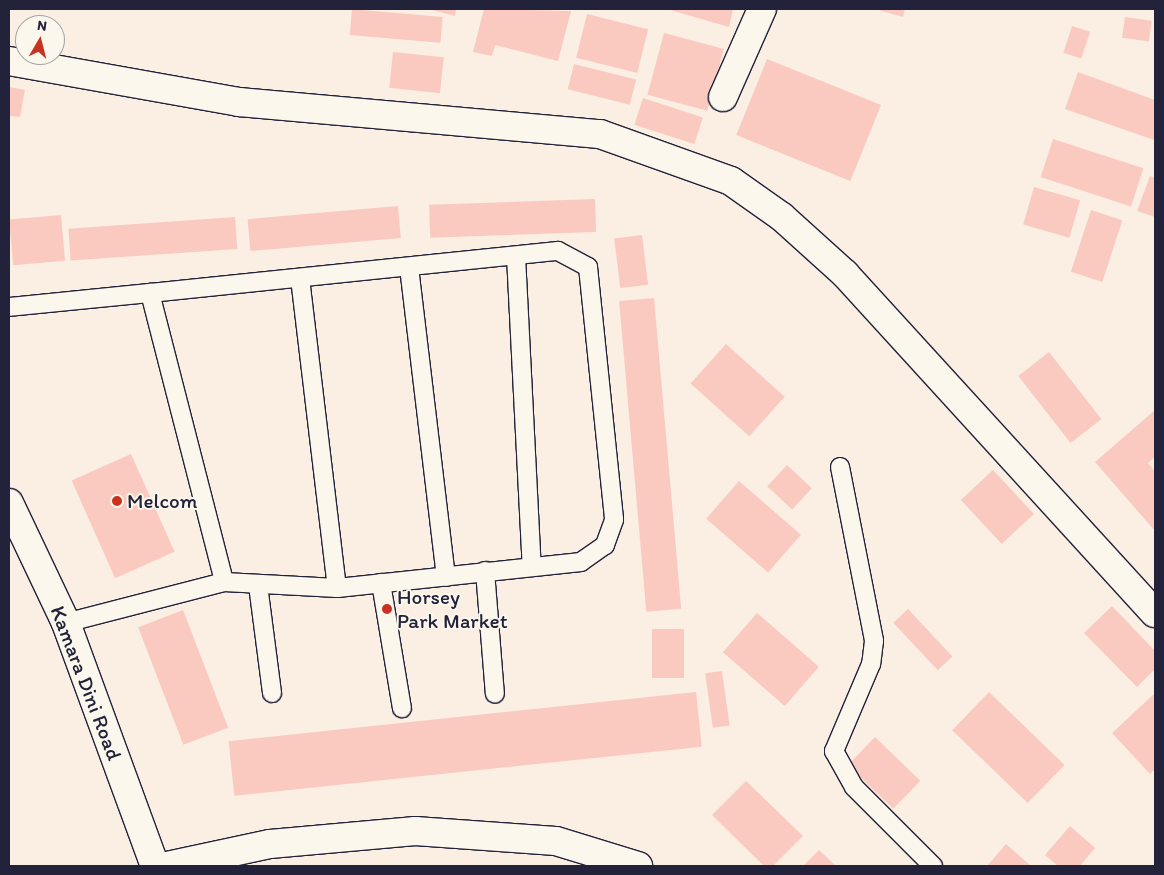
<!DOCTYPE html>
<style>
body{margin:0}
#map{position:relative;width:1164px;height:875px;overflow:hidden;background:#fbeee3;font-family:Itim,sans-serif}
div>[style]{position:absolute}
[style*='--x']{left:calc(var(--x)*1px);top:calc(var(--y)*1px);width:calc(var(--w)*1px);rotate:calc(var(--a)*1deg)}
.building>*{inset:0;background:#facac1;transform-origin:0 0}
.roads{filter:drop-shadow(1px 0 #22223b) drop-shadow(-1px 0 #22223b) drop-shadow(0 1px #22223b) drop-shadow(0 -1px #22223b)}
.lane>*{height:18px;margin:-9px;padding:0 9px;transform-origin:9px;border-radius:9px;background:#fbf7ec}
.street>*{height:28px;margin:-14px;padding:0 14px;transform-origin:14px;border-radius:14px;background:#fbf7ec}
.secondary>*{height:28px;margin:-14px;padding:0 14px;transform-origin:14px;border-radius:14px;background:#fbf7ec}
.dots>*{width:14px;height:14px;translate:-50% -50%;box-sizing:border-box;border:2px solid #fbf7ec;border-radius:50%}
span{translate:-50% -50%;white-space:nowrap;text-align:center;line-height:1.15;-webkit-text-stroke:4px #fbf7ec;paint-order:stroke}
.poi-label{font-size:21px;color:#22223b}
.left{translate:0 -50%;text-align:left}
.street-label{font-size:21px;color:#22223b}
.frame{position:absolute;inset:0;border:10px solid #22223b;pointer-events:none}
.north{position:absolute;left:15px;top:15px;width:50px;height:50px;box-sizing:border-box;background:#fbf7ec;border:1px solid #a4a2a5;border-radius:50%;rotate:8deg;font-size:14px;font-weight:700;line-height:20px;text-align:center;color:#22223b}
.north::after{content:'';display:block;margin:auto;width:18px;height:22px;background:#c8321e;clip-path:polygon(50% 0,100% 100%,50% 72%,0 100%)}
</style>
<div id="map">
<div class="building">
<i style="left:352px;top:9px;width:91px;height:26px;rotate:5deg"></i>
<i style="clip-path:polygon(428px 9px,456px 9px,455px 16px)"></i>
<i style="clip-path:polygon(484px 9px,571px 11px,558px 61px,495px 45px,492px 56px,473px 52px)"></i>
<i style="clip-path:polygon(667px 9px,733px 9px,729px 27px)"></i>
<i style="clip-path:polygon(875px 9px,905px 9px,903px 17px)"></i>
<i style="left:587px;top:14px;width:63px;height:45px;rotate:14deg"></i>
<i style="left:1125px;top:17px;width:27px;height:21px;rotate:8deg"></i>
<i style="left:1072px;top:26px;width:19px;height:28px;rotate:18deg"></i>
<i style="left:664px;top:33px;width:62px;height:64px;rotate:15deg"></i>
<i style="left:393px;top:52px;width:51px;height:36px;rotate:6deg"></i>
<i style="left:767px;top:59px;width:123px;height:82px;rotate:22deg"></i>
<i style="left:574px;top:64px;width:64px;height:26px;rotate:14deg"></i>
<i style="clip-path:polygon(1078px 72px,1155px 100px,1154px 140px,1065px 109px)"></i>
<i style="clip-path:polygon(9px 87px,25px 90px,20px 117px,9px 116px)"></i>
<i style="left:643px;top:98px;width:63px;height:28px;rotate:18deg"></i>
<i style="left:1053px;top:139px;width:95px;height:40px;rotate:18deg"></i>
<i style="clip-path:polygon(1150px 176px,1155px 178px,1155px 217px,1137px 211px)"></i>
<i style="left:1034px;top:187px;width:48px;height:39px;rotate:16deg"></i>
<i style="left:595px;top:199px;width:33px;height:166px;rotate:88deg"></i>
<i style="left:398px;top:206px;width:32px;height:151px;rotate:85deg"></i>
<i style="left:1091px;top:210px;width:33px;height:65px;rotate:18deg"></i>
<i style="left:61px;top:215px;width:46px;height:52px;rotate:85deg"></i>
<i style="left:235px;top:217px;width:32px;height:167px;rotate:86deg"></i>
<i style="left:642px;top:235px;width:50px;height:28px;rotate:83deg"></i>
<i style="left:654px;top:298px;width:312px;height:35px;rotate:85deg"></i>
<i style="left:726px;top:344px;width:79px;height:53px;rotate:42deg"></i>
<i style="left:1049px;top:352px;width:85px;height:39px;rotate:52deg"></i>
<i style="clip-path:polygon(1155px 410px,1155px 457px,1148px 463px,1155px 471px,1155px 531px,1095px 462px)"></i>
<i style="left:131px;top:454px;width:107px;height:65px;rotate:66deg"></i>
<i style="left:787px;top:465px;width:34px;height:29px;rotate:43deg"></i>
<i style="left:993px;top:470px;width:60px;height:44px;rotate:47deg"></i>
<i style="left:739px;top:481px;width:82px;height:50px;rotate:41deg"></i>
<i style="clip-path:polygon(1112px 606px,1155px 651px,1155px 669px,1137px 687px,1084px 633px)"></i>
<i style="left:908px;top:609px;width:65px;height:20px;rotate:47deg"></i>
<i style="left:183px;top:610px;width:126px;height:48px;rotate:69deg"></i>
<i style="left:757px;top:613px;width:82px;height:52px;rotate:41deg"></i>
<i style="left:652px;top:629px;width:32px;height:49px"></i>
<i style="left:722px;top:671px;width:55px;height:17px;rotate:82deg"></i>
<i style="left:696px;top:692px;width:55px;height:470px;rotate:84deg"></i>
<i style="left:989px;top:692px;width:105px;height:53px;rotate:44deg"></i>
<i style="clip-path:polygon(1155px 693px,1155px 769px,1150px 774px,1112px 733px)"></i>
<i style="left:875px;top:737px;width:63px;height:39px;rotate:44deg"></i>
<i style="clip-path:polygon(746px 781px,803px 836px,773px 866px,764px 866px,712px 815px)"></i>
<i style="clip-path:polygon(1070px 826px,1095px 848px,1080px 866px,1058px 866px,1045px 855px)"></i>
<i style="clip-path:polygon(1006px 844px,1031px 866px,987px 866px)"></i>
<i style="clip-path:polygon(819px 850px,836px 866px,803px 866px)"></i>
</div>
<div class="roads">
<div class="lane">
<i style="--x:516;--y:256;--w:311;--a:87.1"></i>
<i style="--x:409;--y:267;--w:312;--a:83.2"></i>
<i style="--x:300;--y:278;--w:312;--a:83.2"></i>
<i style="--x:150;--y:293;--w:410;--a:-5.9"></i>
<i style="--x:558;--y:251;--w:34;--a:28"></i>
<i style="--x:588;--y:267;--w:254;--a:84.1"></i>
<i style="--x:614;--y:520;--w:27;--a:110"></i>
<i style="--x:605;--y:545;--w:29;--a:145"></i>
<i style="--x:581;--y:562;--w:245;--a:173.9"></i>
<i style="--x:337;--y:588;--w:113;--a:-177"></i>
<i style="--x:9;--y:307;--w:142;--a:-5.7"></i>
<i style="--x:150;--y:293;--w:298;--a:75.6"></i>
<i style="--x:224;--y:582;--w:163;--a:165.5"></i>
<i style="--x:840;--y:467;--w:177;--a:78.9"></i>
<i style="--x:874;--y:641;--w:23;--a:97"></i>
<i style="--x:871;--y:664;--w:95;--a:113"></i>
<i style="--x:834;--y:751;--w:41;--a:60.9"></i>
<i style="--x:854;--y:787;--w:112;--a:45"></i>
<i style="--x:485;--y:571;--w:123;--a:85.4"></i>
<i style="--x:381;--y:583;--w:127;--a:80.5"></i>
<i style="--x:258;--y:585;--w:109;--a:82.6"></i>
</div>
<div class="street">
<i style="--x:9;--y:61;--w:234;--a:10.1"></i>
<i style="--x:239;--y:102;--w:362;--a:5.1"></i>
<i style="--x:600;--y:134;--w:139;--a:19.7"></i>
<i style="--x:731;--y:181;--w:62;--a:35.2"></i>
<i style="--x:782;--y:217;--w:85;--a:42.1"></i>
<i style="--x:845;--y:274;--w:459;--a:47.6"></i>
<i style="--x:723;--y:97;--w:96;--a:-66.1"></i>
</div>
<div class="secondary">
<i style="--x:9;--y:503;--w:133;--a:64.6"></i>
<i style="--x:66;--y:623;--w:259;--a:69.9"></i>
<i style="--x:167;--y:866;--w:105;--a:-12.1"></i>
<i style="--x:270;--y:844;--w:146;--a:-5.1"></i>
<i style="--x:415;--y:831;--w:141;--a:4.1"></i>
<i style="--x:556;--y:841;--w:86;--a:17"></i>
</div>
</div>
<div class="dots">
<i style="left:117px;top:501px;background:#c8321e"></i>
<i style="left:387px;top:609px;background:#c8321e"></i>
</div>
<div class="poi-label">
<span class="left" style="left:127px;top:501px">Melcom</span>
<span class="left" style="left:397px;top:609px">Horsey<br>Park Market</span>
</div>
<div class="street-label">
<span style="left:86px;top:683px;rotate:69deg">Kamara Dini Road</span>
</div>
<div class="frame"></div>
<div class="north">N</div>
</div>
